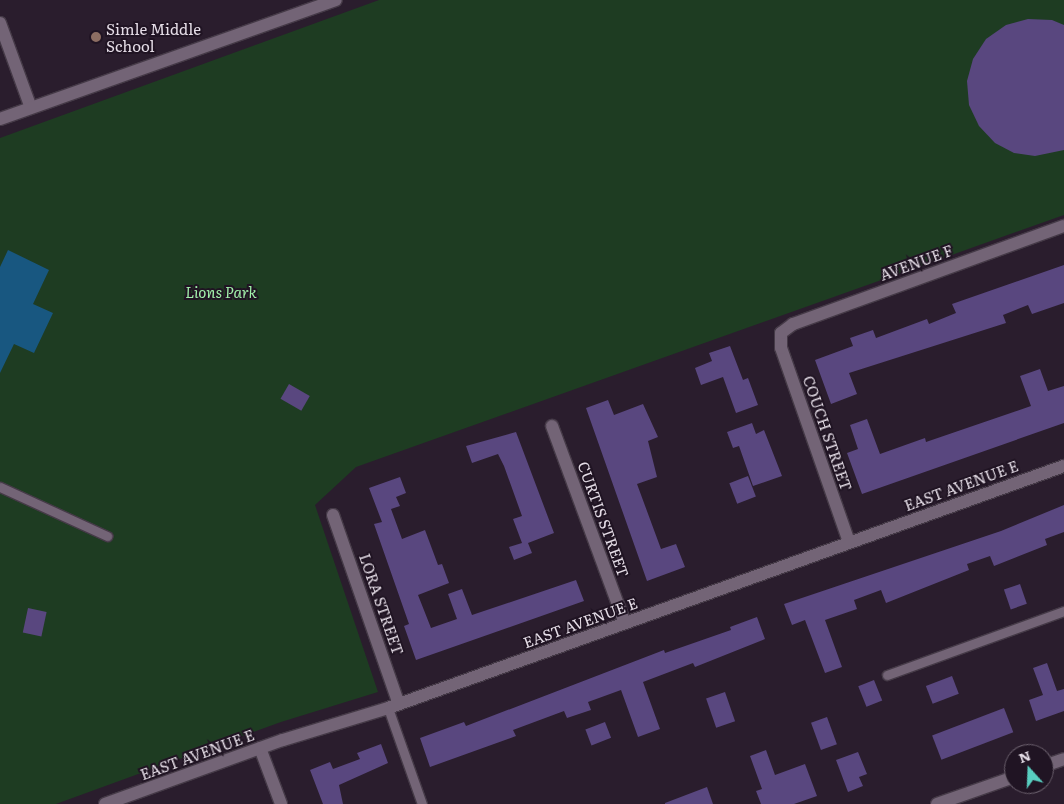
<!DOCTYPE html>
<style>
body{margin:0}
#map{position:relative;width:1064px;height:804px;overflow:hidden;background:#2a1d2d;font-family:Literata,serif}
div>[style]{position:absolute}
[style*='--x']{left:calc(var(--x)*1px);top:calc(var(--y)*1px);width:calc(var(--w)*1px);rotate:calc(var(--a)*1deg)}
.green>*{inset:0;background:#1e3c22}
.water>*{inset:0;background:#185780}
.building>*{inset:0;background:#59477f;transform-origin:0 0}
.roads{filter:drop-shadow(1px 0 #453a47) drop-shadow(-1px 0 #453a47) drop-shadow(0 1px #453a47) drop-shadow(0 -1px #453a47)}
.service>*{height:9px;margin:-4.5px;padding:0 4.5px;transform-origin:4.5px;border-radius:4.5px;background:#736476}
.minor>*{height:12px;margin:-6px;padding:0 6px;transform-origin:6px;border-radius:6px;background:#736476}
.dots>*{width:14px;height:14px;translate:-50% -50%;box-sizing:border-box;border:2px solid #201423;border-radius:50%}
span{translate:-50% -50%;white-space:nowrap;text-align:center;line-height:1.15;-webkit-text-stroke:4px #201423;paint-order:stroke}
.poi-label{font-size:15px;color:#e5dde7}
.left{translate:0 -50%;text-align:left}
.street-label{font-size:15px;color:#e5dde7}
.park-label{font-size:15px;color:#a1f0aa;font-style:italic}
.north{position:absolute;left:1004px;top:744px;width:50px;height:50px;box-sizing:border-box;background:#201423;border:1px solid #6f6471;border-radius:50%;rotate:340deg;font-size:14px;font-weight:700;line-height:20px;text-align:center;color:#e5dde7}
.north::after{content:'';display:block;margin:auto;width:18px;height:22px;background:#58cec0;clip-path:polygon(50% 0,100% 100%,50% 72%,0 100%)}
</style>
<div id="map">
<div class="green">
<i style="clip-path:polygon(379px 0,1064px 0,1064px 215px,356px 467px,315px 505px,378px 692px,281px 722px,56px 804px,0 804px,0 138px)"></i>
</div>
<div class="water">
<i style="clip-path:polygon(8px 250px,49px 270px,33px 304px,53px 313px,34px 353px,14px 344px,0 373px,0 267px)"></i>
</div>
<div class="building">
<i style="clip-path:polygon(1028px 19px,1052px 20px,1064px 25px,1064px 150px,1035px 156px,1014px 153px,995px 143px,979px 126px,969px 105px,967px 81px,973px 59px,986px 39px,1006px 25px)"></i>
<i style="clip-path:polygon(1064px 265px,1064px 303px,1032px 314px,1028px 305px,1003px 315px,1006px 323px,849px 373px,857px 394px,831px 404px,815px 360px,853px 346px,850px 338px,873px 330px,876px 338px,927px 319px,929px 324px,956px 313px,952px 304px)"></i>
<i style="clip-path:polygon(730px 346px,743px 380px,748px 378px,758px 405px,736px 413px,723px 377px,701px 385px,695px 368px,712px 361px,709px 353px)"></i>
<i style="clip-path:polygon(1040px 369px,1048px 391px,1064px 386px,1064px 423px,862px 494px,847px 453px,858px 449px,850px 425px,867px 419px,880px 454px,925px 438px,926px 442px,1031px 406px,1020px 376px)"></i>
<i style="left:289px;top:384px;width:24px;height:17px;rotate:30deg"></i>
<i style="clip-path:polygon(608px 400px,614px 415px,643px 404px,658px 437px,648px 441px,657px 477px,637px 484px,661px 549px,676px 544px,685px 567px,647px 581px,586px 408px)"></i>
<i style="clip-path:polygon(752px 423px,756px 434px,764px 430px,782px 476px,753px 486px,739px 446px,733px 448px,727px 432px)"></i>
<i style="clip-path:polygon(516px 432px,554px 533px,528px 543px,532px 553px,514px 560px,509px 547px,522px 543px,513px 519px,522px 516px,504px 466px,498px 454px,472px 463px,466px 446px)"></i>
<i style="left:748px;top:476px;width:22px;height:20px;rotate:69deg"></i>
<i style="clip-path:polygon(400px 477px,406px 493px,396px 497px,400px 506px,391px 509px,402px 539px,425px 530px,438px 565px,442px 564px,449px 583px,418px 595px,431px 628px,457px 619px,448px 594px,462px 589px,472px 615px,576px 580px,584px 601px,416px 660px,404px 626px,409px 624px,374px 524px,382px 522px,369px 488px)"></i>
<i style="clip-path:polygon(1064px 505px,1064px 532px,1045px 539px,1047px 545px,994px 566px,990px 556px,967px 564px,969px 570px,886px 603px,881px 590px,854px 600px,857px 609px,825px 620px,842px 667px,825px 673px,805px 620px,792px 625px,784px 604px,1001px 531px)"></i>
<i style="left:1020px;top:584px;width:21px;height:17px;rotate:71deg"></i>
<i style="left:28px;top:608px;width:19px;height:25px;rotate:12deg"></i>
<i style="clip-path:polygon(757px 617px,765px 639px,695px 667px,693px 663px,643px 682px,660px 729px,638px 737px,621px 690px,588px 702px,591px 710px,567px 718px,564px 711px,513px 730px,516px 736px,430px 767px,420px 738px,464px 722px,466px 726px,664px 650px,665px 653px,731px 630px,730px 627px)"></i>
<i style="clip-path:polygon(1047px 663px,1057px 691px,1064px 689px,1064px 711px,1036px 721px,1029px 700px,1043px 695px,1033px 668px)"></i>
<i style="left:952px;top:676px;width:19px;height:28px;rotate:69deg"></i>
<i style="left:874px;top:680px;width:22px;height:17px;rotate:68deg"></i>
<i style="left:725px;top:692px;width:31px;height:20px;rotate:71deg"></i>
<i style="left:1004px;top:708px;width:26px;height:77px;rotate:69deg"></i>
<i style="left:827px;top:717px;width:29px;height:17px;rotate:70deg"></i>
<i style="left:605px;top:722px;width:17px;height:21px;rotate:69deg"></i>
<i style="clip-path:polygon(381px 744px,388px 763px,339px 785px,343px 804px,323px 804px,310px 770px,330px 762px,333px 769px,360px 759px,357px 753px)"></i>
<i style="clip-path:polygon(766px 750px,775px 775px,805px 764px,817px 796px,794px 804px,761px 804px,756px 791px,762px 789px,750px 756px)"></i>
<i style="clip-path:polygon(858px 752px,867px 774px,859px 777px,863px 786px,848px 792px,836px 760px)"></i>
<i style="clip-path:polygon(707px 787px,713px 804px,665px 804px,665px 803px)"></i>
</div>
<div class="roads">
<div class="service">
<i style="--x:0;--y:487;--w:118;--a:24.6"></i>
<i style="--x:887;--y:675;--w:188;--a:-19.9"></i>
<i style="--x:388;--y:708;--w:102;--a:70.5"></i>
</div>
<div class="minor">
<i style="--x:0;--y:23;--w:90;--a:70"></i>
<i style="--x:0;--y:119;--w:356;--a:-19.5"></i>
<i style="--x:552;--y:426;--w:210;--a:69.7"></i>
<i style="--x:333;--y:515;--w:200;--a:70.8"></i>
<i style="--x:849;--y:542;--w:206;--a:-109.3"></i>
<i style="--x:781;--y:348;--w:15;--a:-90"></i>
<i style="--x:781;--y:333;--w:15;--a:-37"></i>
<i style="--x:793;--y:324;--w:288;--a:-19.9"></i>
<i style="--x:260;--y:748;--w:60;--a:69.4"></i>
<i style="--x:1044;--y:766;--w:21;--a:-19"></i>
<i style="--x:105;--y:804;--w:189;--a:-19.8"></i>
<i style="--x:283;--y:740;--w:110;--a:-16.9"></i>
<i style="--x:388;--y:708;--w:718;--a:-19.7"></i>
<i style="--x:937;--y:804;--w:82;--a:-19.3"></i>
</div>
</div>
<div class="dots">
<i style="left:96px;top:37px;background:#8d6e63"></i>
</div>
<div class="poi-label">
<span class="left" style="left:106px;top:37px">Simle Middle<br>School</span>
</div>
<div class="street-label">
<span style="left:916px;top:262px;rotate:-20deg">AVENUE F</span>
<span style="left:828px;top:433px;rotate:71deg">COUCH STREET</span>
<span style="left:961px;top:485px;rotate:-20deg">EAST AVENUE E</span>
<span style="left:604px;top:519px;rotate:70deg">CURTIS STREET</span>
<span style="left:382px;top:604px;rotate:71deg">LORA STREET</span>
<span style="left:580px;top:622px;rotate:-20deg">EAST AVENUE E</span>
<span style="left:197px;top:754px;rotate:-20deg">EAST AVENUE E</span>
</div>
<div class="park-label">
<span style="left:221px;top:292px">Lions Park</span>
</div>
<div class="north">N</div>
</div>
